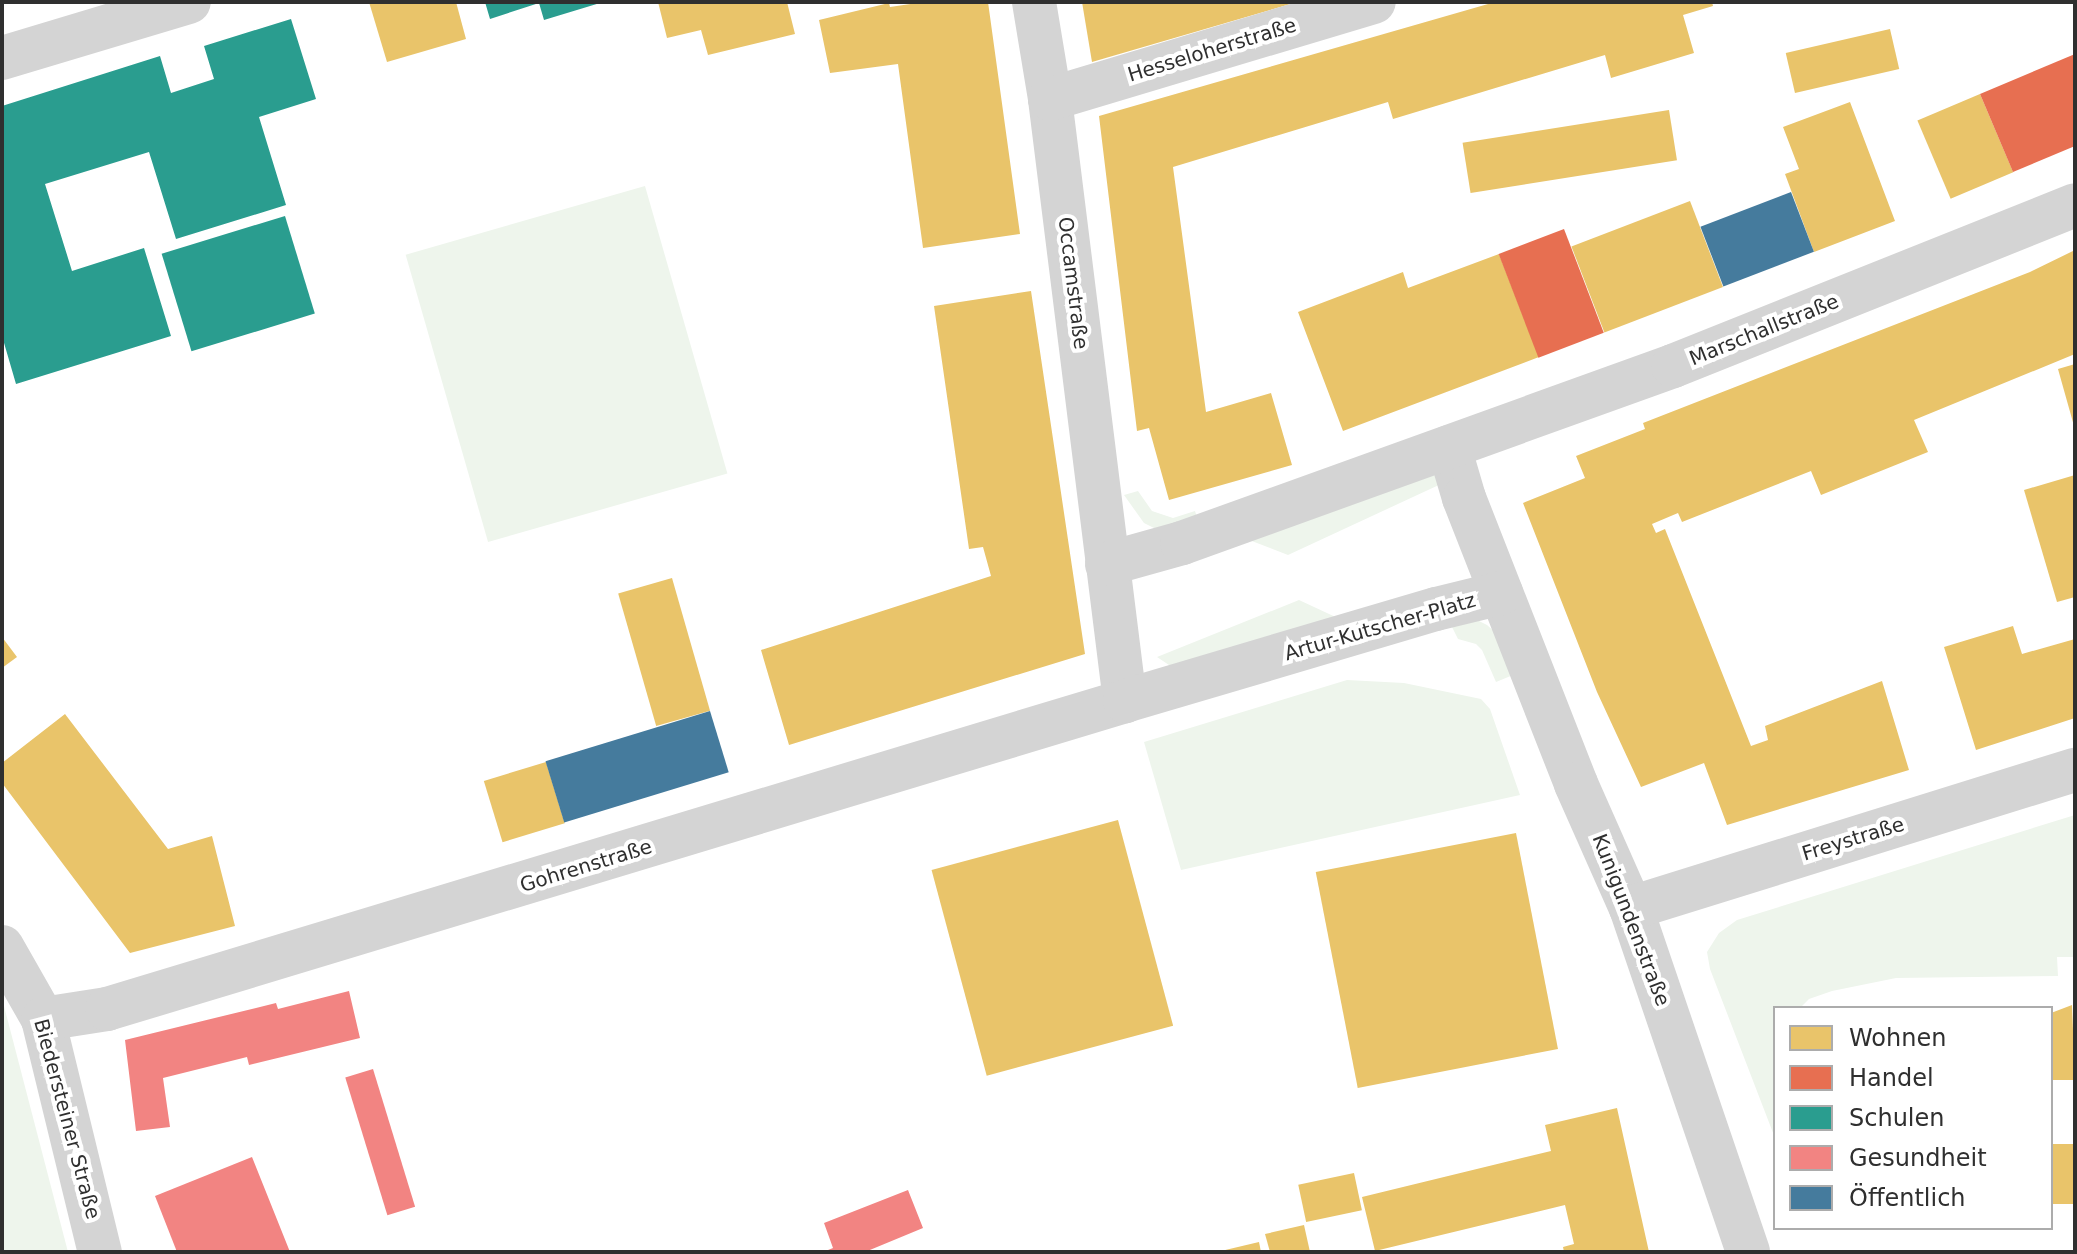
<!DOCTYPE html>
<meta charset="utf-8">
<style>
body{margin:0}
#map{position:relative;width:2077px;height:1254px;overflow:hidden;background:#fff;font-family:"DejaVu Sans",sans-serif}
div>[style]{position:absolute}
[style*='--x']{left:calc(var(--x)*1px);top:calc(var(--y)*1px);width:calc(var(--w)*1px);rotate:calc(var(--a)*1deg)}
.green>*{inset:0;background:#eef5ec;transform-origin:0 0}
.homes>*{inset:0;background:#e9c46a;transform-origin:0 0}
.shops>*{inset:0;background:#e76f51;transform-origin:0 0}
.schools>*{inset:0;background:#2a9d8f;transform-origin:0 0}
.health>*{inset:0;background:#f28482;transform-origin:0 0}
.public>*{inset:0;background:#457b9d;transform-origin:0 0}
.minor>*{height:44px;margin:-22px;padding:0 22px;transform-origin:22px;border-radius:22px;background:#d4d4d4}
span{translate:-50% -50%;white-space:nowrap;text-align:center;line-height:1.15;-webkit-text-stroke:8px #fff;paint-order:stroke}
.street-label{font-size:20px;color:#2f2f2f}
.frame{position:absolute;inset:0;border:4px solid #2f2f2f;pointer-events:none}
.legend{position:absolute;left:1773px;top:1006px;width:280px;height:224px;box-sizing:border-box;background:#fff;border:2px solid #acacac;margin:0;padding:10px 14px;list-style:none;font-size:24px;color:#2f2f2f}
.legend li{display:flex;align-items:center;gap:16px;height:40px}
.legend b{width:40px;border:2px solid #acacac}
</style>
<div id="map">
<div class="green">
<i style="left:645px;top:186px;width:299px;height:249px;rotate:74deg"></i>
<i style="clip-path:polygon(1433px 472px,1441px 484px,1288px 555px,1244px 538px)"></i>
<i style="clip-path:polygon(1138px 491px,1152px 511px,1173px 518px,1195px 511px,1199px 524px,1158px 530px,1144px 523px,1124px 495px)"></i>
<i style="clip-path:polygon(1299px 600px,1342px 620px,1172px 667px,1157px 657px)"></i>
<i style="clip-path:polygon(1448px 619px,1477px 620px,1487px 625px,1497px 634px,1518px 673px,1496px 682px,1482px 650px,1476px 644px,1458px 639px)"></i>
<i style="clip-path:polygon(1347px 680px,1404px 683px,1481px 699px,1490px 709px,1520px 795px,1181px 870px,1144px 742px)"></i>
<i style="clip-path:polygon(2075px 815px,2075px 957px,2057px 957px,2058px 976px,1896px 978px,1832px 991px,1809px 999px,1800px 1008px,1775px 1008px,1775px 1138px,1710px 969px,1707px 952px,1719px 933px,1737px 920px)"></i>
<i style="clip-path:polygon(2px 1003px,4px 1006px,68px 1252px,2px 1252px)"></i>
</div>
<div class="homes">
<i style="clip-path:polygon(369px 2px,456px 2px,466px 39px,387px 62px)"></i>
<i style="clip-path:polygon(658px 2px,787px 2px,795px 34px,708px 55px,701px 30px,667px 38px)"></i>
<i style="clip-path:polygon(924px 2px,988px 2px,1020px 234px,923px 248px,898px 64px,830px 73px,819px 20px,889px 3px,890px 7px)"></i>
<i style="clip-path:polygon(1082px 2px,1294px 2px,1294px 3px,1092px 62px)"></i>
<i style="clip-path:polygon(1495px 2px,1712px 2px,1713px 6px,1683px 15px,1694px 53px,1611px 78px,1605px 55px,1393px 119px,1388px 102px,1173px 167px,1206px 412px,1271px 393px,1292px 465px,1169px 500px,1149px 428px,1137px 431px,1099px 116px)"></i>
<i style="left:1890px;top:29px;width:41px;height:107px;rotate:77deg"></i>
<i style="left:1980px;top:94px;width:85px;height:68px;rotate:67deg"></i>
<i style="clip-path:polygon(1850px 102px,1895px 221px,1814px 252px,1785px 174px,1799px 169px,1783px 127px)"></i>
<i style="left:1669px;top:110px;width:51px;height:209px;rotate:81deg"></i>
<i style="left:1690px;top:201px;width:92px;height:127px;rotate:69deg"></i>
<i style="clip-path:polygon(2075px 250px,2075px 354px,1914px 420px,1928px 452px,1821px 495px,1811px 471px,1682px 522px,1678px 513px,1652px 524px,1656px 533px,1665px 529px,1751px 746px,1768px 740px,1765px 726px,1882px 681px,1909px 770px,1727px 825px,1704px 763px,1641px 787px,1597px 692px,1523px 503px,1585px 478px,1576px 456px,1645px 429px,1643px 423px,2030px 272px)"></i>
<i style="clip-path:polygon(1499px 254px,1539px 357px,1343px 431px,1298px 312px,1403px 272px,1408px 288px)"></i>
<i style="clip-path:polygon(1031px 291px,1085px 654px,789px 745px,761px 650px,991px 576px,983px 547px,969px 549px,934px 306px)"></i>
<i style="clip-path:polygon(2075px 364px,2075px 426px,2074px 426px,2058px 369px)"></i>
<i style="clip-path:polygon(2075px 475px,2075px 597px,2057px 602px,2024px 490px)"></i>
<i style="left:672px;top:578px;width:138px;height:56px;rotate:74deg"></i>
<i style="clip-path:polygon(2013px 626px,2022px 654px,2075px 639px,2075px 718px,1976px 750px,1944px 647px)"></i>
<i style="clip-path:polygon(2px 637px,17px 657px,2px 668px)"></i>
<i style="clip-path:polygon(65px 714px,168px 849px,212px 836px,235px 926px,130px 953px,2px 783px,2px 763px)"></i>
<i style="left:546px;top:762px;width:64px;height:65px;rotate:73deg"></i>
<i style="left:1118px;top:820px;width:213px;height:193px;rotate:75deg"></i>
<i style="left:1516px;top:833px;width:220px;height:204px;rotate:79deg"></i>
<i style="clip-path:polygon(2072px 1005px,2075px 1080px,2051px 1080px,2051px 1013px)"></i>
<i style="clip-path:polygon(1617px 1108px,1649px 1252px,1564px 1252px,1563px 1247px,1574px 1244px,1565px 1205px,1375px 1251px,1362px 1197px,1551px 1151px,1545px 1125px)"></i>
<i style="left:2051px;top:1144px;width:24px;height:60px"></i>
<i style="left:1354px;top:1173px;width:38px;height:57px;rotate:78deg"></i>
<i style="clip-path:polygon(1304px 1225px,1310px 1252px,1270px 1252px,1265px 1234px)"></i>
<i style="clip-path:polygon(1259px 1242px,1261px 1252px,1221px 1252px,1221px 1251px)"></i>
</div>
<div class="shops">
<i style="clip-path:polygon(2075px 54px,2075px 146px,2013px 172px,1980px 94px)"></i>
<i style="left:1564px;top:229px;width:111px;height:70px;rotate:69deg"></i>
</div>
<div class="schools">
<i style="clip-path:polygon(485px 2px,600px 2px,600px 3px,544px 20px,539px 3px,490px 19px)"></i>
<i style="clip-path:polygon(291px 19px,316px 99px,259px 117px,286px 205px,176px 239px,149px 152px,45px 184px,72px 271px,144px 248px,171px 336px,16px 384px,2px 336px,2px 106px,160px 56px,171px 93px,214px 79px,204px 46px)"></i>
<i style="left:285px;top:216px;width:102px;height:129px;rotate:73deg"></i>
</div>
<div class="health">
<i style="clip-path:polygon(349px 991px,360px 1038px,249px 1065px,247px 1057px,163px 1078px,170px 1127px,136px 1131px,125px 1040px,276px 1003px,278px 1009px)"></i>
<i style="left:373px;top:1069px;width:144px;height:29px;rotate:73deg"></i>
<i style="clip-path:polygon(252px 1157px,290px 1252px,177px 1252px,155px 1196px)"></i>
<i style="clip-path:polygon(908px 1190px,923px 1228px,865px 1252px,823px 1252px,833px 1248px,824px 1223px)"></i>
</div>
<div class="public">
<i style="left:1791px;top:192px;width:64px;height:97px;rotate:69deg"></i>
<i style="left:710px;top:711px;width:64px;height:172px;rotate:73deg"></i>
</div>
<div class="minor">
<i style="--x:1034;--y:2;--w:98;--a:80.6"></i>
<i style="--x:1050;--y:99;--w:607;--a:82.9"></i>
<i style="--x:2;--y:58;--w:195;--a:-16.7"></i>
<i style="--x:1050;--y:99;--w:338;--a:-16.7"></i>
<i style="--x:1449;--y:447;--w:53;--a:73.6"></i>
<i style="--x:1464;--y:498;--w:307;--a:68.6"></i>
<i style="--x:1576;--y:784;--w:136;--a:66.1"></i>
<i style="--x:1631;--y:908;--w:363;--a:71.2"></i>
<i style="--x:1107;--y:564;--w:78;--a:-15.6"></i>
<i style="--x:1182;--y:543;--w:522;--a:-19.82"></i>
<i style="--x:1673;--y:366;--w:433;--a:-21.8"></i>
<i style="--x:1631;--y:908;--w:465;--a:-17.3"></i>
<i style="--x:2;--y:947;--w:83;--a:60.3"></i>
<i style="--x:43;--y:1019;--w:240;--a:76.3"></i>
<i style="--x:43;--y:1019;--w:65;--a:-8.9"></i>
<i style="--x:107;--y:1009;--w:1064;--a:-16.83"></i>
<i style="--x:1125;--y:701;--w:324;--a:-16.5"></i>
<i style="--x:1436;--y:609;--w:67;--a:-13.8"></i>
</div>
<div class="street-label">
<span style="left:1212px;top:50px;rotate:-17deg">Hesseloherstraße</span>
<span style="left:1073px;top:283px;rotate:83deg">Occamstraße</span>
<span style="left:1764px;top:330px;rotate:-22deg">Marschallstraße</span>
<span style="left:1380px;top:627px;rotate:-16deg">Artur-Kutscher-Platz</span>
<span style="left:1853px;top:839px;rotate:-17deg">Freystraße</span>
<span style="left:586px;top:866px;rotate:-17deg">Gohrenstraße</span>
<span style="left:1631px;top:920px;rotate:69deg">Kunigundenstraße</span>
<span style="left:67px;top:1119px;rotate:75deg">Biedersteiner Straße</span>
</div>
<div class="frame"></div>
<ul class="legend">
<li><b style="height:22px;background:#e9c46a"></b>Wohnen</li>
<li><b style="height:22px;background:#e76f51"></b>Handel</li>
<li><b style="height:22px;background:#2a9d8f"></b>Schulen</li>
<li><b style="height:22px;background:#f28482"></b>Gesundheit</li>
<li><b style="height:22px;background:#457b9d"></b>Öffentlich</li>
</ul>
</div>
